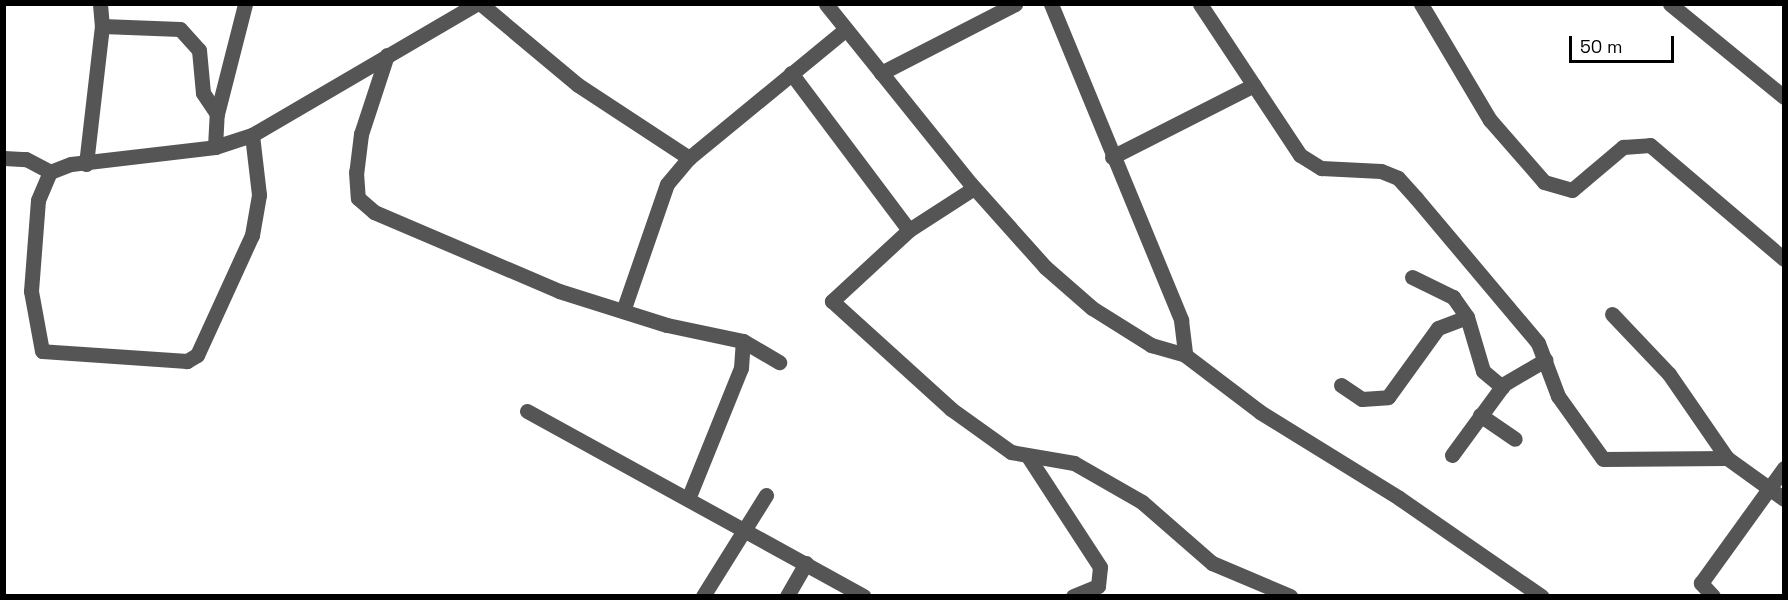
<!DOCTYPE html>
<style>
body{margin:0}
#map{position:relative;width:1788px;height:600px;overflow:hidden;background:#fff;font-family:"Space Grotesk",sans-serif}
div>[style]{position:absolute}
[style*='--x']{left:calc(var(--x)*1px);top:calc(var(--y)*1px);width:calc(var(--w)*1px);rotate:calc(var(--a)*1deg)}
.minor>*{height:15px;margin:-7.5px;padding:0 7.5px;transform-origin:7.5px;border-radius:7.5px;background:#555}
span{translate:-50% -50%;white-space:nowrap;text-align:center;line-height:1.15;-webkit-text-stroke:4.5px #fff;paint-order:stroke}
.frame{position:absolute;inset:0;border:6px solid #000;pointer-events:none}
.scale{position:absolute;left:1569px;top:36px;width:105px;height:27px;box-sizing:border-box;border:3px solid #000;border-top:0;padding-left:8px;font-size:18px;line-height:21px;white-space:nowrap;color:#000;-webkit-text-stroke:4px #fff;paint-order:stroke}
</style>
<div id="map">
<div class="minor">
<i style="--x:100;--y:4;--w:22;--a:85"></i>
<i style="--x:102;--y:26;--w:78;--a:2.2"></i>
<i style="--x:180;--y:29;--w:28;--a:48"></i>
<i style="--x:199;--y:50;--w:43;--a:84.7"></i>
<i style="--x:203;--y:93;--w:25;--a:56"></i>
<i style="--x:481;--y:4;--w:126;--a:39.9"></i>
<i style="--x:578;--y:85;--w:133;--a:33.3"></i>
<i style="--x:826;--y:4;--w:230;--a:51.2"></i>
<i style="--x:970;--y:183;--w:113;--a:48.2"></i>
<i style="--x:1045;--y:267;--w:62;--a:41.1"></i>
<i style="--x:1092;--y:308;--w:70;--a:32.1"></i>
<i style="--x:1151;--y:345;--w:35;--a:16"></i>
<i style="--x:1185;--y:355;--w:94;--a:37.2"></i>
<i style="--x:1260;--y:412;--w:163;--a:31.7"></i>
<i style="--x:1399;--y:498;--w:173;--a:34.6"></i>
<i style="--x:1051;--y:4;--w:342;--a:67.6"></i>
<i style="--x:1181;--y:320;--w:35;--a:83"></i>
<i style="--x:1200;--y:4;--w:181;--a:56.5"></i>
<i style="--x:1300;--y:155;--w:25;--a:32"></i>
<i style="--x:1321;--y:168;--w:60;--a:2.9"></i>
<i style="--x:1381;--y:171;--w:18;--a:22"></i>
<i style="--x:1398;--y:178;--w:27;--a:48"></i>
<i style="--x:1416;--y:198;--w:189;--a:49.9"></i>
<i style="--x:1538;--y:343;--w:57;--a:69.3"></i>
<i style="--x:1558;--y:396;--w:77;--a:54.5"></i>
<i style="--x:1603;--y:459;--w:124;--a:-0.5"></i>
<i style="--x:1421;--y:4;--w:135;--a:59.3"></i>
<i style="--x:1490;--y:120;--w:82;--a:48.9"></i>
<i style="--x:1544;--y:182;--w:29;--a:16"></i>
<i style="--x:1572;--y:190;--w:67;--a:-40.1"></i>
<i style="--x:1623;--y:147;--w:27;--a:-4"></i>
<i style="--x:1650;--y:145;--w:176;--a:40.4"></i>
<i style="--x:1670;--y:4;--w:147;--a:39.2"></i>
<i style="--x:387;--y:55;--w:83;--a:108.2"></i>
<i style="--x:361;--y:134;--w:38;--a:97"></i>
<i style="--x:356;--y:172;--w:26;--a:86"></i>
<i style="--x:358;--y:198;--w:21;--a:41"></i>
<i style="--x:374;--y:212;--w:201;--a:23.1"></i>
<i style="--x:559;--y:291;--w:113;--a:17.5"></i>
<i style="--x:667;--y:325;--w:78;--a:11.9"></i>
<i style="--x:743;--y:341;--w:42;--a:30.3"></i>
<i style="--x:791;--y:73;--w:196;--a:53.1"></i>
<i style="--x:881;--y:73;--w:151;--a:-27.2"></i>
<i style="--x:252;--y:135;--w:60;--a:83.3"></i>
<i style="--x:259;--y:195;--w:41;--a:99.9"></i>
<i style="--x:252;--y:235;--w:132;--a:114.6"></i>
<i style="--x:197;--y:355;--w:12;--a:149"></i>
<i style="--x:187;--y:361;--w:145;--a:-176.1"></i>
<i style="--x:42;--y:351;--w:61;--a:-100.4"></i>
<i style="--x:31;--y:291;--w:91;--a:-85.6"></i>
<i style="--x:38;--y:200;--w:30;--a:-67"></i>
<i style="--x:50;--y:172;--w:22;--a:-21"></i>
<i style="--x:71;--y:164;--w:145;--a:-6.7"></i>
<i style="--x:215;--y:147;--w:39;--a:-18"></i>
<i style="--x:252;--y:135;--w:259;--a:-30.3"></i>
<i style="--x:215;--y:147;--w:33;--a:-87"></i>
<i style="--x:217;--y:114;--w:114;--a:-75.7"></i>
<i style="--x:1112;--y:157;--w:159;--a:-26.9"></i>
<i style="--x:4;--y:158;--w:22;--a:3"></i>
<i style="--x:26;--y:159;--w:27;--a:28"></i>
<i style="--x:86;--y:164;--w:139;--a:-83.4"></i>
<i style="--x:974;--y:188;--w:77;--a:147.1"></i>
<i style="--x:909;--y:230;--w:105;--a:137.3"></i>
<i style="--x:832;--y:301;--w:161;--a:42.2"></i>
<i style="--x:951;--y:409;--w:74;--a:35.6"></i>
<i style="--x:1011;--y:452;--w:64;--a:9.9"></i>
<i style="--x:1074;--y:463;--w:78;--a:29.8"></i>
<i style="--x:1142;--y:502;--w:93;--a:41.1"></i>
<i style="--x:1212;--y:563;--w:85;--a:22.9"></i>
<i style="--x:1412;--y:277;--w:46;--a:26"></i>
<i style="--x:1453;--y:297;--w:24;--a:55"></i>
<i style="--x:1467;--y:317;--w:56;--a:73.5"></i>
<i style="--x:1483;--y:371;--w:25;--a:40"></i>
<i style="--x:623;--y:311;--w:134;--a:-70.9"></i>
<i style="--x:667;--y:184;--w:34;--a:-50"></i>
<i style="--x:689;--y:158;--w:203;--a:-39.4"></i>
<i style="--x:1612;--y:314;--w:83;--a:46.5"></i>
<i style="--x:1669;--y:374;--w:102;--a:55.4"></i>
<i style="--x:1727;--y:458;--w:70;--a:35.7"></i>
<i style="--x:1341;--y:385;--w:25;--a:34"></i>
<i style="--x:1362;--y:399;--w:26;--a:-4"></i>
<i style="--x:1388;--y:397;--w:85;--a:-54.1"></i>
<i style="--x:1438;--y:328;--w:31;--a:-21"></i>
<i style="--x:527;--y:411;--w:384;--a:28.8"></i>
<i style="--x:1480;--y:415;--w:42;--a:34.4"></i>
<i style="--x:1452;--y:455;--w:88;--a:-53.8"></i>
<i style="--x:1504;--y:384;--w:48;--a:-30.3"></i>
<i style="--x:1029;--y:458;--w:130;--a:56.9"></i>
<i style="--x:1100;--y:567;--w:19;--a:96"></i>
<i style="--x:1098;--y:586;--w:27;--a:158"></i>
<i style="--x:688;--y:499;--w:141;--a:-68"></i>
<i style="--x:741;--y:368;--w:27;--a:-86"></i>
<i style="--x:703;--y:596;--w:119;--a:-58"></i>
<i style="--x:787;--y:596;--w:38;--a:-60"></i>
<i style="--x:1713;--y:596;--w:18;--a:-133"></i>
<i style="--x:1701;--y:583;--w:142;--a:-54.2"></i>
</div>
<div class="frame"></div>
<div class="scale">50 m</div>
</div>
